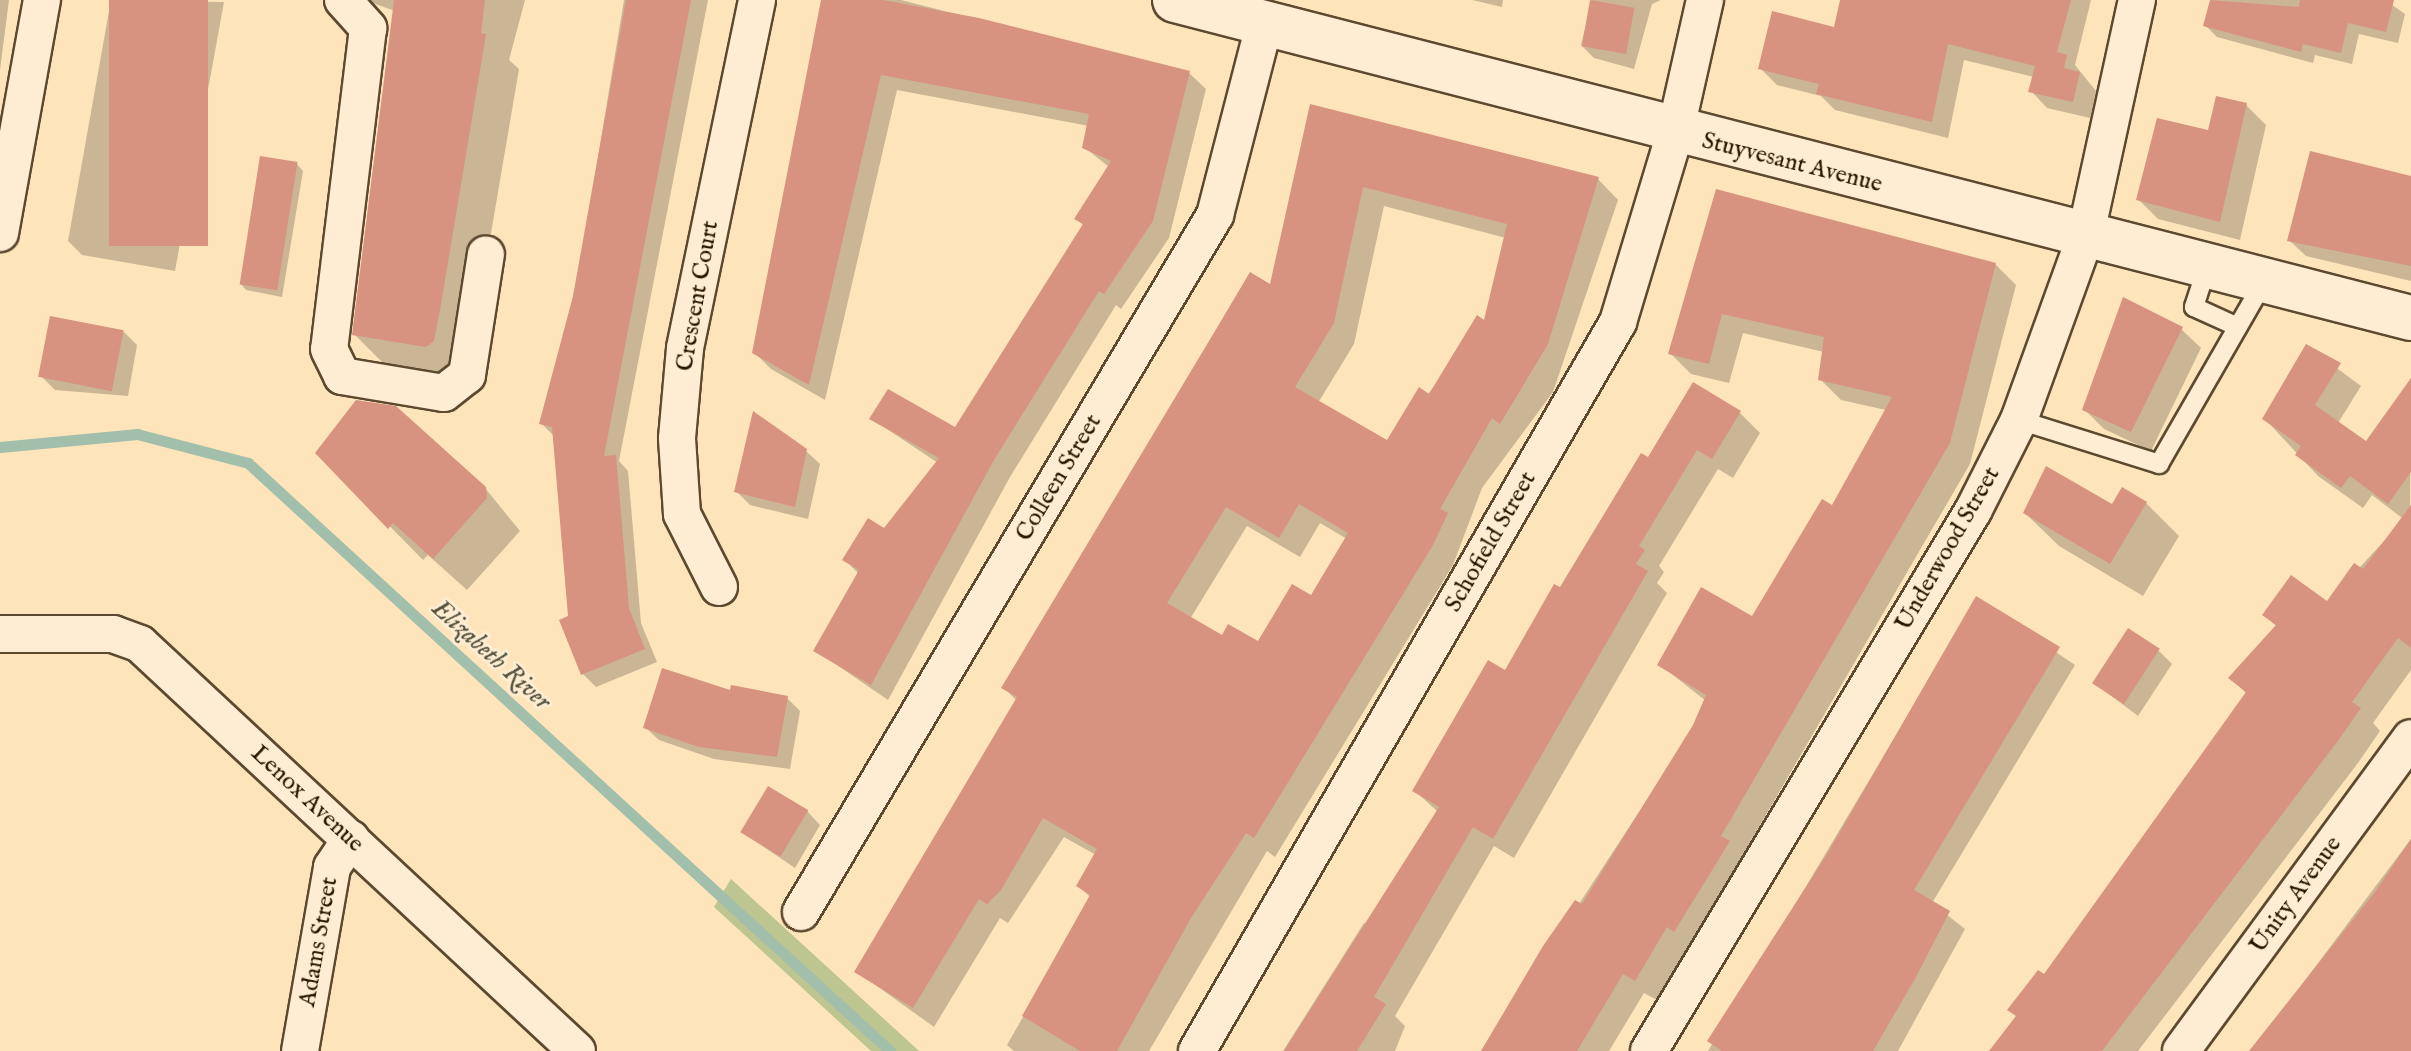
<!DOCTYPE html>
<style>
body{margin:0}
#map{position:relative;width:2411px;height:1051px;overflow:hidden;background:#fde4ba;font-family:"IM FELL English",serif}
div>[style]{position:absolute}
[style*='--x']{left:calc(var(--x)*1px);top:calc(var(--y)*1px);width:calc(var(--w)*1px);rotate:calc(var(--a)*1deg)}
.green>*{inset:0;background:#bdc591}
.shadow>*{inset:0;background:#0003}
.stream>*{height:11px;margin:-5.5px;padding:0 5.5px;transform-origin:5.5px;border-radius:5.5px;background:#a1bfaa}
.building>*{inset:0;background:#d79280;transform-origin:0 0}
.roads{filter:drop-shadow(2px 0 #5d492f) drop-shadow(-2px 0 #5d492f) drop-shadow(0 2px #5d492f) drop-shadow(0 -2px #5d492f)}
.lane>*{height:18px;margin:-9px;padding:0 9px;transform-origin:9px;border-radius:9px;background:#feedd2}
.street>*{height:36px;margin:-18px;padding:0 18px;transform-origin:18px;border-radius:18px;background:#feedd2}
.secondary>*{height:44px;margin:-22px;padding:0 22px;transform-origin:22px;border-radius:22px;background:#feedd2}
span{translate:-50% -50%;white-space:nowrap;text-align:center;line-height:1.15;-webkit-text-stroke:6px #feedd2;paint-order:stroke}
.street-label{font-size:24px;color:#281501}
.water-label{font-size:26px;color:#52503c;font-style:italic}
</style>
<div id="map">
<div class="green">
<i style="clip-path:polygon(731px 879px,919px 1051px,871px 1051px,714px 907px)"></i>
</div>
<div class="shadow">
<i style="clip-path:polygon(0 0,9px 0,0 70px)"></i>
<i style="clip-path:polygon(111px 0,224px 2px,175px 271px,82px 255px,68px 241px)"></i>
<i style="clip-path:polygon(364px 0,525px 0,509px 60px,519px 69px,467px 374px,460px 379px,387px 367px,354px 334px,395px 11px)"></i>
<i style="clip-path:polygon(624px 0,708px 0,619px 461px,628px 471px,641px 623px,657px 662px,596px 687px,583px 674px,570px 617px,555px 437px,542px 424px,575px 296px)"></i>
<i style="clip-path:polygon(823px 0,901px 0,1189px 73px,1206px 89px,1169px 238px,1121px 309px,1116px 305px,1010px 477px,888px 700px,815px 650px,859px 574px,845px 560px,885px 531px,938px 463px,872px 419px,956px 430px,1084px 226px,1076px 218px,1109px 167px,1084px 147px,1089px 126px,897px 90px,825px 400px,771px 369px,754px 352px)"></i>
<i style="clip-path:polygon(1472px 0,1503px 0,1502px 7px)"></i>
<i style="clip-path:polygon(1592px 0,1661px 0,1652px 4px,1634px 69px,1594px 58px,1581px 45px)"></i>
<i style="clip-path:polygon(1843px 0,2091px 0,2075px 65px,2096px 91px,2090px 118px,2047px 108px,2031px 91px,2034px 77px,1964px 60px,1948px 138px,1835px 110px,1821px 96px,1777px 85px,1760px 68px,1836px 29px)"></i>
<i style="clip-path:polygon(2211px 0,2385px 0,2405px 14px,2398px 43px,2359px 34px,2352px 64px,2315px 55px,2313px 63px,2217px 37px,2205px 25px)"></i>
<i style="clip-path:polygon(2246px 105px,2266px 125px,2240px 240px,2158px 219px,2138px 199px)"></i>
<i style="clip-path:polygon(evenodd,1312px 107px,1598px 179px,1618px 200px,1553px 392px,1482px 488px,1453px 565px,1275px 857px,1267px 851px,1149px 1051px,1014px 1051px,1007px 1045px,1091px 898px,1078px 885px,1096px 855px,1064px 837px,1008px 923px,1000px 918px,934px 1027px,856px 971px,1017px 701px,1004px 688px,1272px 287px,1312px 107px,1384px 206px,1506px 238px,1486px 323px,1388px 443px,1318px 403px,1354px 344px,1384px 206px,1312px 107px,1320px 523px,1347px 539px,1311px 598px,1259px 643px,1223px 638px,1190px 619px,1247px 526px,1300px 557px,1320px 523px)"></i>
<i style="clip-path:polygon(297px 164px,303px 171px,282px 297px,246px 290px,240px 283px)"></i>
<i style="clip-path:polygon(2411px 178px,2411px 281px,2306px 256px,2290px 241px)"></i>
<i style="clip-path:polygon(1718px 191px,1995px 264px,2016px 285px,1970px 464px,1742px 856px,1749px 863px,1657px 1000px,1644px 993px,1609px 1051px,1483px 1051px,1695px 726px,1706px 701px,1659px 664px,1753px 618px,1833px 508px,1886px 410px,1841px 400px,1820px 379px,1824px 352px,1743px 333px,1729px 383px,1691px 374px,1670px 353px)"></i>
<i style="clip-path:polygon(2181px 329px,2201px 348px,2151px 451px,2104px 429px,2084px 409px)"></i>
<i style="clip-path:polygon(124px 332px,137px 345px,128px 396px,55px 390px,41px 376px)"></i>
<i style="clip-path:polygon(2307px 346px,2361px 386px,2338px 423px,2366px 444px,2411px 381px,2410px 524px,2372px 495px,2363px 508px,2318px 476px,2265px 419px)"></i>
<i style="clip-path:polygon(1740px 413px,1760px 433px,1733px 478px,1718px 469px,1659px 566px,1664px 572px,1657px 583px,1667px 593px,1514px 858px,1494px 846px,1395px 1016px,1405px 1026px,1395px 1051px,1283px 1051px,1364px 923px,1371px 927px,1438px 812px,1414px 790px,1506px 673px,1649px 460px)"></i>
<i style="clip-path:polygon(806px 451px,820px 464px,808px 519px,750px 505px,737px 492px)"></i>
<i style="clip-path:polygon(318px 453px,485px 488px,520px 531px,467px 590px,428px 555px,423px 560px)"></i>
<i style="clip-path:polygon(2146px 503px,2179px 536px,2143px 596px,2059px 546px,2025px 513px)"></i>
<i style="clip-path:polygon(2395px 529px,2411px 541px,2411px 670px,2373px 723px,2380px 731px,2358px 763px,2138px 1051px,1992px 1051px,2247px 694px,2231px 678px,2277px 627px,2265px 615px,2327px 603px)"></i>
<i style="clip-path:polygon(1977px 599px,2075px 665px,1932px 903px,1965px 929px,1898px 1051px,1708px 1051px)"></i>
<i style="clip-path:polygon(2159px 651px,2172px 664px,2138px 716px,2094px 683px)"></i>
<i style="clip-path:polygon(787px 698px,800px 711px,790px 769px,714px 759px,659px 740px,645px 727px)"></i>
<i style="clip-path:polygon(807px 811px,820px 825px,795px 868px,743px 833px)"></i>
<i style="clip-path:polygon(2411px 839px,2411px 1051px,2252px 1051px)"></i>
</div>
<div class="stream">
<i style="--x:0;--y:447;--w:138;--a:-5.4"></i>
<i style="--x:137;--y:434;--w:115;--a:14.6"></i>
<i style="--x:248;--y:463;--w:871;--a:42.49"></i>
</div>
<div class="building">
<i style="left:109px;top:0;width:99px;height:246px"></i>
<i style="clip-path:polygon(394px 0,485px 0,481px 33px,486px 34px,441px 304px,434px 341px,426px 347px,352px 335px)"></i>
<i style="clip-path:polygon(626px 0,691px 0,604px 456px,616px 455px,629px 608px,645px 649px,581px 675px,559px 620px,568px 616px,552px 427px,539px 424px,573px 296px)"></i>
<i style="clip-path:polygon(821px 0,883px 0,979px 18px,1190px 71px,1153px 221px,1104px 294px,1099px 291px,994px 460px,871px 685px,813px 651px,859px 570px,842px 560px,868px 518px,884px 528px,939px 458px,869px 419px,888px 389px,955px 427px,1083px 224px,1074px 219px,1111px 161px,1082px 148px,1089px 114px,881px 75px,809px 385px,752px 353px)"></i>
<i style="left:1590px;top:0;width:45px;height:47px;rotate:10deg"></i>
<i style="clip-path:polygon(1840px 0,2071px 0,2057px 52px,2067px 55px,2064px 68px,2080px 72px,2073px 102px,2028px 92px,2035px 66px,1948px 44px,1932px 122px,1816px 94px,1819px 84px,1758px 69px,1772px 11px,1834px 27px)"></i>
<i style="clip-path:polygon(2210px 0,2299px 7px,2300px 0,2394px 0,2386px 32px,2348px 23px,2341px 53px,2303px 44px,2301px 52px,2203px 26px)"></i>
<i style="clip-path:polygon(2216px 96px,2247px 103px,2220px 222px,2136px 200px,2157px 118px,2208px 130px)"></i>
<i style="clip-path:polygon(evenodd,1310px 104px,1599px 177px,1548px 344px,1500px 424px,1492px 418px,1440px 509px,1448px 513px,1433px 545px,1254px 838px,1246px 833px,1191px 918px,1117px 1051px,1080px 1051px,1022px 1016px,1090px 895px,1076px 886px,1097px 849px,1043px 818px,1001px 890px,987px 904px,979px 899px,913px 1008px,854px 972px,1017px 697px,1001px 688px,1218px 326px,1250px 272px,1270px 284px,1310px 104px,1363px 187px,1507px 224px,1484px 320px,1477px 315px,1429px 394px,1419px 387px,1387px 440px,1295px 387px,1334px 323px,1363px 187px,1310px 104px,1299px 504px,1348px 533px,1311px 595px,1292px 584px,1258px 641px,1228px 624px,1222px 635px,1167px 603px,1226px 507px,1279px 538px,1299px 504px)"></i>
<i style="clip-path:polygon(2310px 151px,2411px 176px,2411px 266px,2287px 241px)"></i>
<i style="left:260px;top:156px;width:38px;height:130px;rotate:9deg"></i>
<i style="clip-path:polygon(1716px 189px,1996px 263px,1950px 443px,1721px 836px,1730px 841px,1674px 932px,1667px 927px,1635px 981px,1623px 974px,1577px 1051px,1481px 1051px,1543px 946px,1575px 900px,1582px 904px,1693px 725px,1706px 695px,1657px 665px,1701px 587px,1752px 616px,1822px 499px,1832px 505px,1892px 397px,1818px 380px,1824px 337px,1722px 314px,1709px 364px,1668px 354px)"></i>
<i style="clip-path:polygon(2123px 297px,2183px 327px,2131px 432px,2082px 410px)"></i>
<i style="left:50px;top:316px;width:75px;height:62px;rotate:11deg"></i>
<i style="clip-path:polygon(2306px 344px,2341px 363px,2315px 405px,2366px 441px,2411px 378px,2411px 472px,2388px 504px,2350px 476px,2341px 488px,2295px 455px,2301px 446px,2262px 419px)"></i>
<i style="clip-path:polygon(1693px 382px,1741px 411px,1712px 459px,1697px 450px,1639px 546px,1645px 550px,1636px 564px,1648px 571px,1493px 839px,1473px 827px,1374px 997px,1386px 1004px,1357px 1051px,1284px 1051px,1439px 807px,1412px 791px,1488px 660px,1505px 670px,1554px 584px,1560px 587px,1641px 453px,1648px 457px)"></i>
<i style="clip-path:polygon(356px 400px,396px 406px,486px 487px,487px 498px,433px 559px,393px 523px,388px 529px,315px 453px)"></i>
<i style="clip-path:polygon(753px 411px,807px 449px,795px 507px,734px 492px)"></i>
<i style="clip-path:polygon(2046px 466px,2112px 504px,2122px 487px,2147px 502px,2110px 564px,2023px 513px)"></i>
<i style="clip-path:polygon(2411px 505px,2411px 648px,2398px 638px,2352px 702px,2361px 708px,2337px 742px,2102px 1051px,1989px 1051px,2016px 1016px,2007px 1010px,2038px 970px,2044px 974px,2246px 692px,2228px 678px,2276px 625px,2262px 615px,2291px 575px,2327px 601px,2354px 563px,2363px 569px)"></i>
<i style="clip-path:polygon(1976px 596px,2060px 647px,1914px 890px,1950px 911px,1916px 977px,1873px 1051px,1722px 1051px,1707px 1041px,1829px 851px)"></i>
<i style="left:2128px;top:628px;width:38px;height:66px;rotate:33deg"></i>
<i style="clip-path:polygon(662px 668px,730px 690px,731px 685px,788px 696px,777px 757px,699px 747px,643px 728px)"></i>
<i style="left:768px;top:786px;width:47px;height:54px;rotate:31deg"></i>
<i style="clip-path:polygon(2411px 839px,2411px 1051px,2249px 1051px,2375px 892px)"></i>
</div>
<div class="roads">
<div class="lane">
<i style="--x:2206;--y:270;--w:39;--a:108"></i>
<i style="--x:2194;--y:307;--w:48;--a:24.4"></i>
<i style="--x:2019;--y:420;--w:147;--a:17.4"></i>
<i style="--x:2159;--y:464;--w:207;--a:-60.1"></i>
</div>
<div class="street">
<i style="--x:343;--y:0;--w:38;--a:48"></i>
<i style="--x:368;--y:28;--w:323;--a:96.9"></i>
<i style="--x:329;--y:349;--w:30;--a:64"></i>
<i style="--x:342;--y:376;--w:103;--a:9.5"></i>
<i style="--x:444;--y:393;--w:29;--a:-38"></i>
<i style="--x:467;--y:375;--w:122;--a:-81.1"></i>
<i style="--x:0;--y:233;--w:237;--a:-79.8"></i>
<i style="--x:719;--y:587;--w:82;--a:-116.9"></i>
<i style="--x:682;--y:514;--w:76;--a:-93.8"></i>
<i style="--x:677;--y:438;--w:90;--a:-84.9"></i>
<i style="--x:685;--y:348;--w:355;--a:-78.3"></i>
<i style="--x:0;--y:634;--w:113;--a:0"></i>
<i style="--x:113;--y:634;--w:29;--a:20"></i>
<i style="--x:140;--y:644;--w:597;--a:42.96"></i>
<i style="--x:801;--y:912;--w:811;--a:-59.29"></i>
<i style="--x:1215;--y:215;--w:199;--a:-75.5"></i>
<i style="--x:300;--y:1051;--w:187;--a:-80.1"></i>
<i style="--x:332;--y:867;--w:34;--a:-56"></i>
<i style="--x:1197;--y:1051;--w:842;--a:-59.99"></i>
<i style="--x:1618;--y:322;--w:197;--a:-73.2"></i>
<i style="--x:1675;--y:133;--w:136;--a:-77.3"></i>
<i style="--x:1649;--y:1051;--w:630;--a:-59.04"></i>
<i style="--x:1973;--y:511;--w:102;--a:-63.2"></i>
<i style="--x:2019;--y:420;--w:194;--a:-70.1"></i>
<i style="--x:2085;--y:238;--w:244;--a:-77.7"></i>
<i style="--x:2181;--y:1051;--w:388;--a:-53.7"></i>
</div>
<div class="secondary">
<i style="--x:1175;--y:0;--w:1276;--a:14.43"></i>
</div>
</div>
<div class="street-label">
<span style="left:1792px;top:163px;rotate:14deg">Stuyvesant Avenue</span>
<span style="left:698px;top:296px;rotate:-80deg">Crescent Court</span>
<span style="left:1059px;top:478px;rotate:-59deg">Colleen Street</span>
<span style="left:1491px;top:542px;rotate:-60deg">Schofield Street</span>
<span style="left:1948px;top:549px;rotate:-60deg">Underwood Street</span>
<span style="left:307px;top:799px;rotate:43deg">Lenox Avenue</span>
<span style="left:2296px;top:895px;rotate:-54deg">Unity Avenue</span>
<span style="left:319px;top:942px;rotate:-80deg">Adams Street</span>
</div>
<div class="water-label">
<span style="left:491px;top:655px;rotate:42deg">Elizabeth River</span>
</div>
</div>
